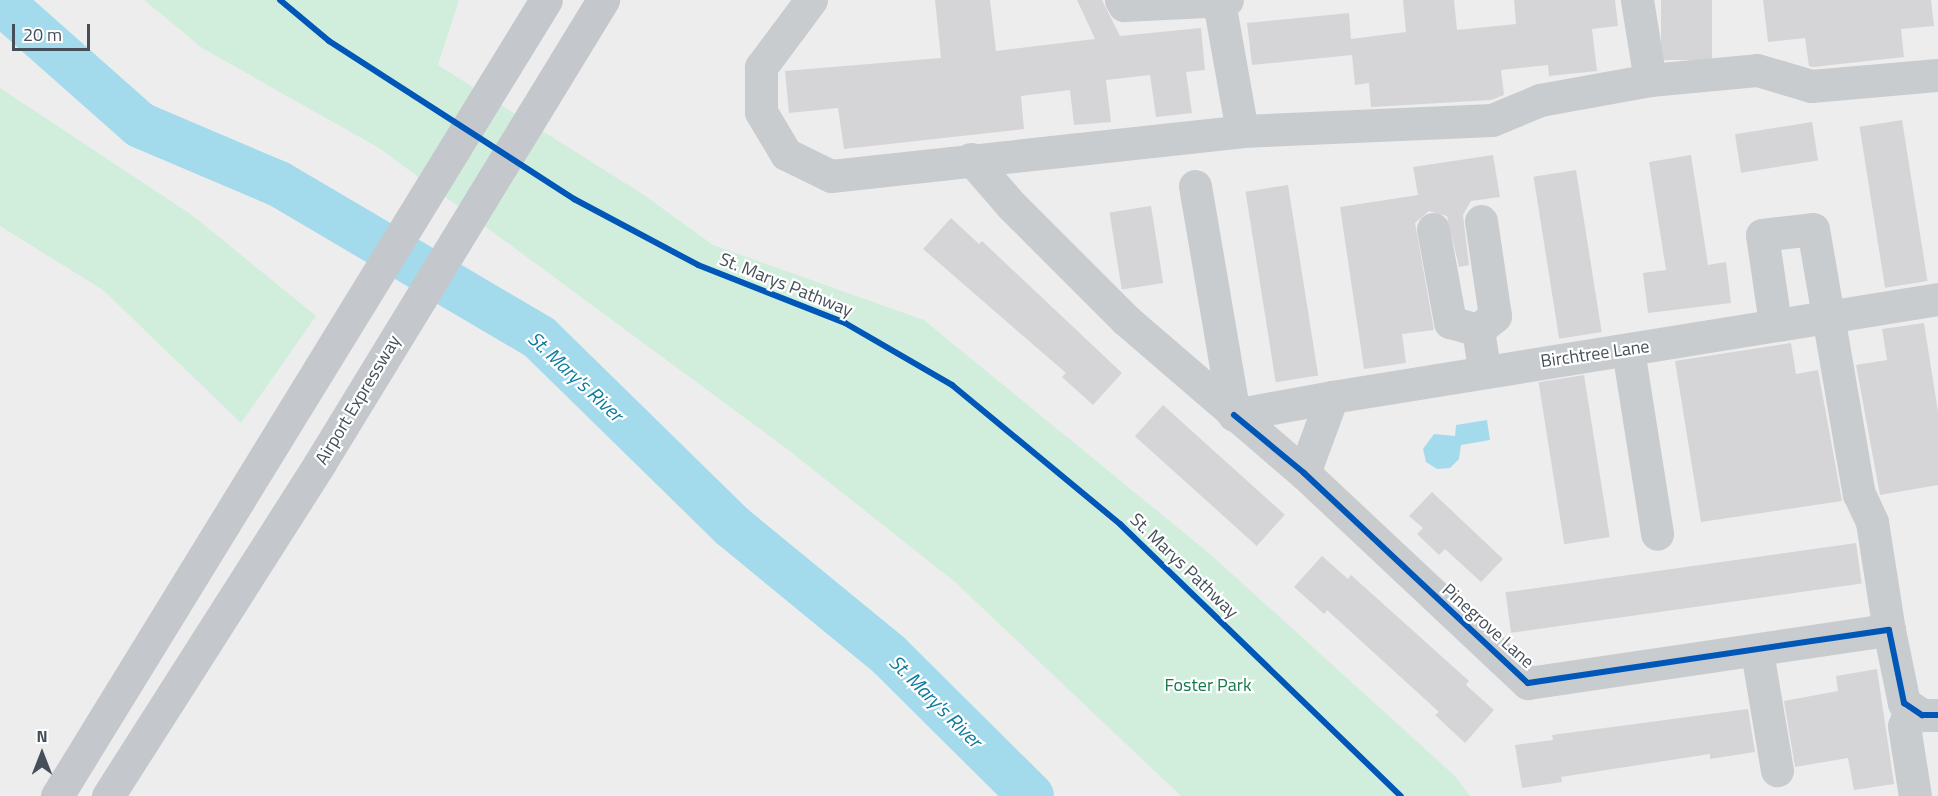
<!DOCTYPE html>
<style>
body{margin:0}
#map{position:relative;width:1938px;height:796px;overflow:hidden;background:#eeeded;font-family:"Titillium Web",sans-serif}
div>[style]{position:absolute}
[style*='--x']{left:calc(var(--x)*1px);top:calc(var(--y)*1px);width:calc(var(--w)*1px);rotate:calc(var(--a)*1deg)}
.green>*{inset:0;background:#d1eedc}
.water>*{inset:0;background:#a4dbec}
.river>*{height:46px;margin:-23px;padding:0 23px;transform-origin:23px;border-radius:23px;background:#a4dbec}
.building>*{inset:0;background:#d5d5d7;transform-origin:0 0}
.minor>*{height:33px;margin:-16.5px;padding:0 16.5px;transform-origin:16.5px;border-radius:16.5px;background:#c9ccce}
.major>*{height:33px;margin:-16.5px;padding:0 16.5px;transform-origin:16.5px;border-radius:16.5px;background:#c4c8cc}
.cycleway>*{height:6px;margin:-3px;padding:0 3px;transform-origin:3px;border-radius:3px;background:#0057b8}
span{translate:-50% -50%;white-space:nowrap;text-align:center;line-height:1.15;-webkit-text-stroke:4.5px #fff;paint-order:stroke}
.street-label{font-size:18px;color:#444f59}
.park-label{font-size:18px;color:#167a4b}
.water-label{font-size:20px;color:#0b7b9e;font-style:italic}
.north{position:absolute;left:12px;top:724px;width:60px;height:60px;-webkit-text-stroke:4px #fff;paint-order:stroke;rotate:0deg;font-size:16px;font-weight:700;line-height:24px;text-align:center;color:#444f59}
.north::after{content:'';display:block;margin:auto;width:21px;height:27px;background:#444f59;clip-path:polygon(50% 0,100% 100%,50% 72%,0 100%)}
.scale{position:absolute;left:12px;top:24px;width:78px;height:27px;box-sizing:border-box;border:3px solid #444f59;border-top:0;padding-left:8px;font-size:18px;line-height:21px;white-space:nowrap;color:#444f59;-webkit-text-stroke:4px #fff;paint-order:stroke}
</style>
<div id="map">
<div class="green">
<i style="clip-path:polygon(144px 0,459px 0,438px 65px,644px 195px,713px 245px,924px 320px,1210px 554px,1455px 776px,1470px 796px,1181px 796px,955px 582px,787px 449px,379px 148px,202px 48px)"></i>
<i style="clip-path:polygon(0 88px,192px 215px,316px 316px,241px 423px,103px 290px,0 226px)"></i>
</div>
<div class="water">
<i style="clip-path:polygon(1487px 420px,1490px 440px,1461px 445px,1459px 459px,1450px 468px,1437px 469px,1426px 462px,1423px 449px,1434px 434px,1455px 436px,1456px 425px)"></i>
</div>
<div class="river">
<i style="--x:0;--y:1;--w:187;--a:41.5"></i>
<i style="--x:140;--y:125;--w:151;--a:23"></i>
<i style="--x:279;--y:184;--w:303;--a:30.5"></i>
<i style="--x:540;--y:338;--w:269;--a:44.4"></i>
<i style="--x:732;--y:526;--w:203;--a:39.4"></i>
<i style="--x:889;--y:655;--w:200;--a:44.8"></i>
</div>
<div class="building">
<i style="clip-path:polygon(935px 0,990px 0,996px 51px,1095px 39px,1077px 0,1102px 0,1120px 36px,1201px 28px,1205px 70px,1186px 72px,1192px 113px,1156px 117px,1150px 75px,1106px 80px,1111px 122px,1074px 125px,1070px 90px,1021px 96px,1024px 129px,844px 149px,838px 108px,789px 113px,785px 71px,941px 58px)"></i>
<i style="clip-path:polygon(1403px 0,1454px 0,1457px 30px,1516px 24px,1514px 0,1615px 0,1618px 26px,1592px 29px,1597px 71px,1549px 76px,1548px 65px,1501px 70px,1504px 95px,1491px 100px,1371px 107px,1369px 83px,1355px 85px,1352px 55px,1252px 65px,1247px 23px,1349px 13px,1351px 39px,1406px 32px)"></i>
<i style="left:1661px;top:0;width:51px;height:60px"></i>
<i style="clip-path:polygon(1763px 0,1931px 0,1934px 26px,1901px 29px,1904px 57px,1813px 67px,1809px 66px,1805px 38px,1768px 42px)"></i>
<i style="left:1902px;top:120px;width:163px;height:43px;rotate:81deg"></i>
<i style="left:1812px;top:122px;width:39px;height:78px;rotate:81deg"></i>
<i style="clip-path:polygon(1493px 155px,1500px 197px,1471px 201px,1463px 215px,1469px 265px,1459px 267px,1447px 216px,1429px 211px,1415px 223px,1434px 330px,1402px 334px,1406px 363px,1364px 369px,1340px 207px,1418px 195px,1413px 167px)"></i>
<i style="clip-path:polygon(1691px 155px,1708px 265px,1726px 262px,1731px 303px,1648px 313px,1643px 273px,1666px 270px,1649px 162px)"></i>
<i style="left:1576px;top:170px;width:164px;height:43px;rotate:81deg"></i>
<i style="left:1288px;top:185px;width:193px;height:43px;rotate:81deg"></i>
<i style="left:1151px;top:206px;width:78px;height:42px;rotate:81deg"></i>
<i style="clip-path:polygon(951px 218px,979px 244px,982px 241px,1122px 373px,1093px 405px,1062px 377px,1066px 373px,923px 249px)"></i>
<i style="clip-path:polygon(1924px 323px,1938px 412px,1938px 485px,1880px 495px,1856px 365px,1887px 360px,1882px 329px)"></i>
<i style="clip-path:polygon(1791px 343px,1796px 374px,1818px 370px,1842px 501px,1701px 522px,1675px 361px)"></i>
<i style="left:1584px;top:375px;width:164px;height:46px;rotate:81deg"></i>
<i style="left:1163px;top:405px;width:164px;height:42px;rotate:42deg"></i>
<i style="clip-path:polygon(1432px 492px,1503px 559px,1481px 582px,1445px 549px,1439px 555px,1417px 534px,1423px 528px,1409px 516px)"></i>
<i style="left:1856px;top:543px;width:41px;height:354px;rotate:82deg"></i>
<i style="clip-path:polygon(1322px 556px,1348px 579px,1351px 575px,1469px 681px,1466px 685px,1494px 710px,1465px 743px,1435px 715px,1439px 712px,1327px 610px,1324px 614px,1294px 587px)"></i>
<i style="clip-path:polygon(1877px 669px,1894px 784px,1854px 790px,1848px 758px,1795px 767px,1784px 701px,1838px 691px,1836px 676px)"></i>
<i style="clip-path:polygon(1748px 709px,1755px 752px,1710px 759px,1710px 754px,1561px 777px,1562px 782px,1522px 788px,1515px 745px,1553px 740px,1552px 735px)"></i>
</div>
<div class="minor">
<i style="--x:811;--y:0;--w:84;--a:126.7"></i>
<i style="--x:761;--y:67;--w:45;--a:90"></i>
<i style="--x:761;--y:112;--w:49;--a:59.2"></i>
<i style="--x:786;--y:154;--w:50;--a:26.1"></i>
<i style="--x:831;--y:176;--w:413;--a:-6.2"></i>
<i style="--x:1242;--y:131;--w:250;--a:-2.5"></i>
<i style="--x:1492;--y:120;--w:52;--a:-22.6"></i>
<i style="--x:1540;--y:100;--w:112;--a:-10.3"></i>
<i style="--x:1650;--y:80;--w:107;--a:-5.3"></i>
<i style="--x:1757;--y:70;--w:56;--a:16.5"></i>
<i style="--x:1811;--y:86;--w:127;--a:-5"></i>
<i style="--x:1121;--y:0;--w:6;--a:59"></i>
<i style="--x:1124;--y:5;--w:103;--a:-2.8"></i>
<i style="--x:1637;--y:0;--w:81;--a:80.8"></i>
<i style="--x:1219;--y:2;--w:131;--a:79.9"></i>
<i style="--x:971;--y:159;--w:61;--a:49"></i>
<i style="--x:1011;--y:205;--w:163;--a:45"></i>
<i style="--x:1126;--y:320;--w:235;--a:40.7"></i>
<i style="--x:1304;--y:473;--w:307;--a:43.2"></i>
<i style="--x:1528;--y:683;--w:365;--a:-8.4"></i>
<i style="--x:1889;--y:630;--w:75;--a:78.4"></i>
<i style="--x:1904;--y:703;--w:22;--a:34"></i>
<i style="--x:1922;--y:715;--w:16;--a:0"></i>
<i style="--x:1195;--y:186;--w:232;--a:80.3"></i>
<i style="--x:1481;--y:221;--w:96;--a:81.6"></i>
<i style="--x:1495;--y:316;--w:22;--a:141"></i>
<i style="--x:1478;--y:330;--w:39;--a:81"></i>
<i style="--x:1433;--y:229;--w:95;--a:79.6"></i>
<i style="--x:1450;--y:322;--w:29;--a:16"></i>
<i style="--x:1775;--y:323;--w:89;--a:-98.4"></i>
<i style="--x:1762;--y:235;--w:51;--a:-6.7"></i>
<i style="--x:1813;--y:229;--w:269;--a:80.2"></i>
<i style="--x:1859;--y:494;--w:31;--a:65"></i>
<i style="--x:1872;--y:522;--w:109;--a:81.1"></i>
<i style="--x:1628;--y:350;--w:186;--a:81"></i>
<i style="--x:1234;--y:415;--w:100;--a:-10.4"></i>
<i style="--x:1304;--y:473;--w:81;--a:-69.8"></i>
<i style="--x:1332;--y:397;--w:614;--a:-9.19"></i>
<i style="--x:1757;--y:652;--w:120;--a:80.4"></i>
<i style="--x:1910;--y:709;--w:18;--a:109"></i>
<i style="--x:1904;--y:726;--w:71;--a:81.1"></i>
</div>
<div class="major">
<i style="--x:57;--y:796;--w:934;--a:-58.44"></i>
<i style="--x:108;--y:796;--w:395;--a:-57.5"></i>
<i style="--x:320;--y:463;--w:543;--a:-58.57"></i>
</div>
<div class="cycleway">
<i style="--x:280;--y:0;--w:64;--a:39.9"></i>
<i style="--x:329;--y:41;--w:292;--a:32.8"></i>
<i style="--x:574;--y:199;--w:140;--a:28"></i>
<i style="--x:698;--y:265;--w:158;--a:21.5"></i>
<i style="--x:845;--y:323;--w:124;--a:30.1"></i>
<i style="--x:952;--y:385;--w:218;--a:39.6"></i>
<i style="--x:1120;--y:524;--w:391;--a:44.1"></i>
<i style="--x:1234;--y:415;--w:91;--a:39.6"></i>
<i style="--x:1304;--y:473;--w:307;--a:43.2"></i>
<i style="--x:1528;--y:683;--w:365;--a:-8.4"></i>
<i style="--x:1889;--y:630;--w:75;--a:78.4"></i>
<i style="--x:1904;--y:703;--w:22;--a:34"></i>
<i style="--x:1922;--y:715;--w:16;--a:0"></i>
</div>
<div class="street-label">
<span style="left:786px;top:285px;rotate:22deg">St. Marys Pathway</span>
<span style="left:1595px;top:354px;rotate:-8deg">Birchtree Lane</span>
<span style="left:358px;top:400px;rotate:-59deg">Airport Expressway</span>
<span style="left:1184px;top:566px;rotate:44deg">St. Marys Pathway</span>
<span style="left:1488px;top:626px;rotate:42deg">Pinegrove Lane</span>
</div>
<div class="park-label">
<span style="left:1208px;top:685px">Foster Park</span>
</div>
<div class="water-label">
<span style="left:576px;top:376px;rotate:43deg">St. Mary's River</span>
<span style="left:936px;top:701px;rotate:45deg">St. Mary's River</span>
</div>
<div class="north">N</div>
<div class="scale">20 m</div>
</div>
